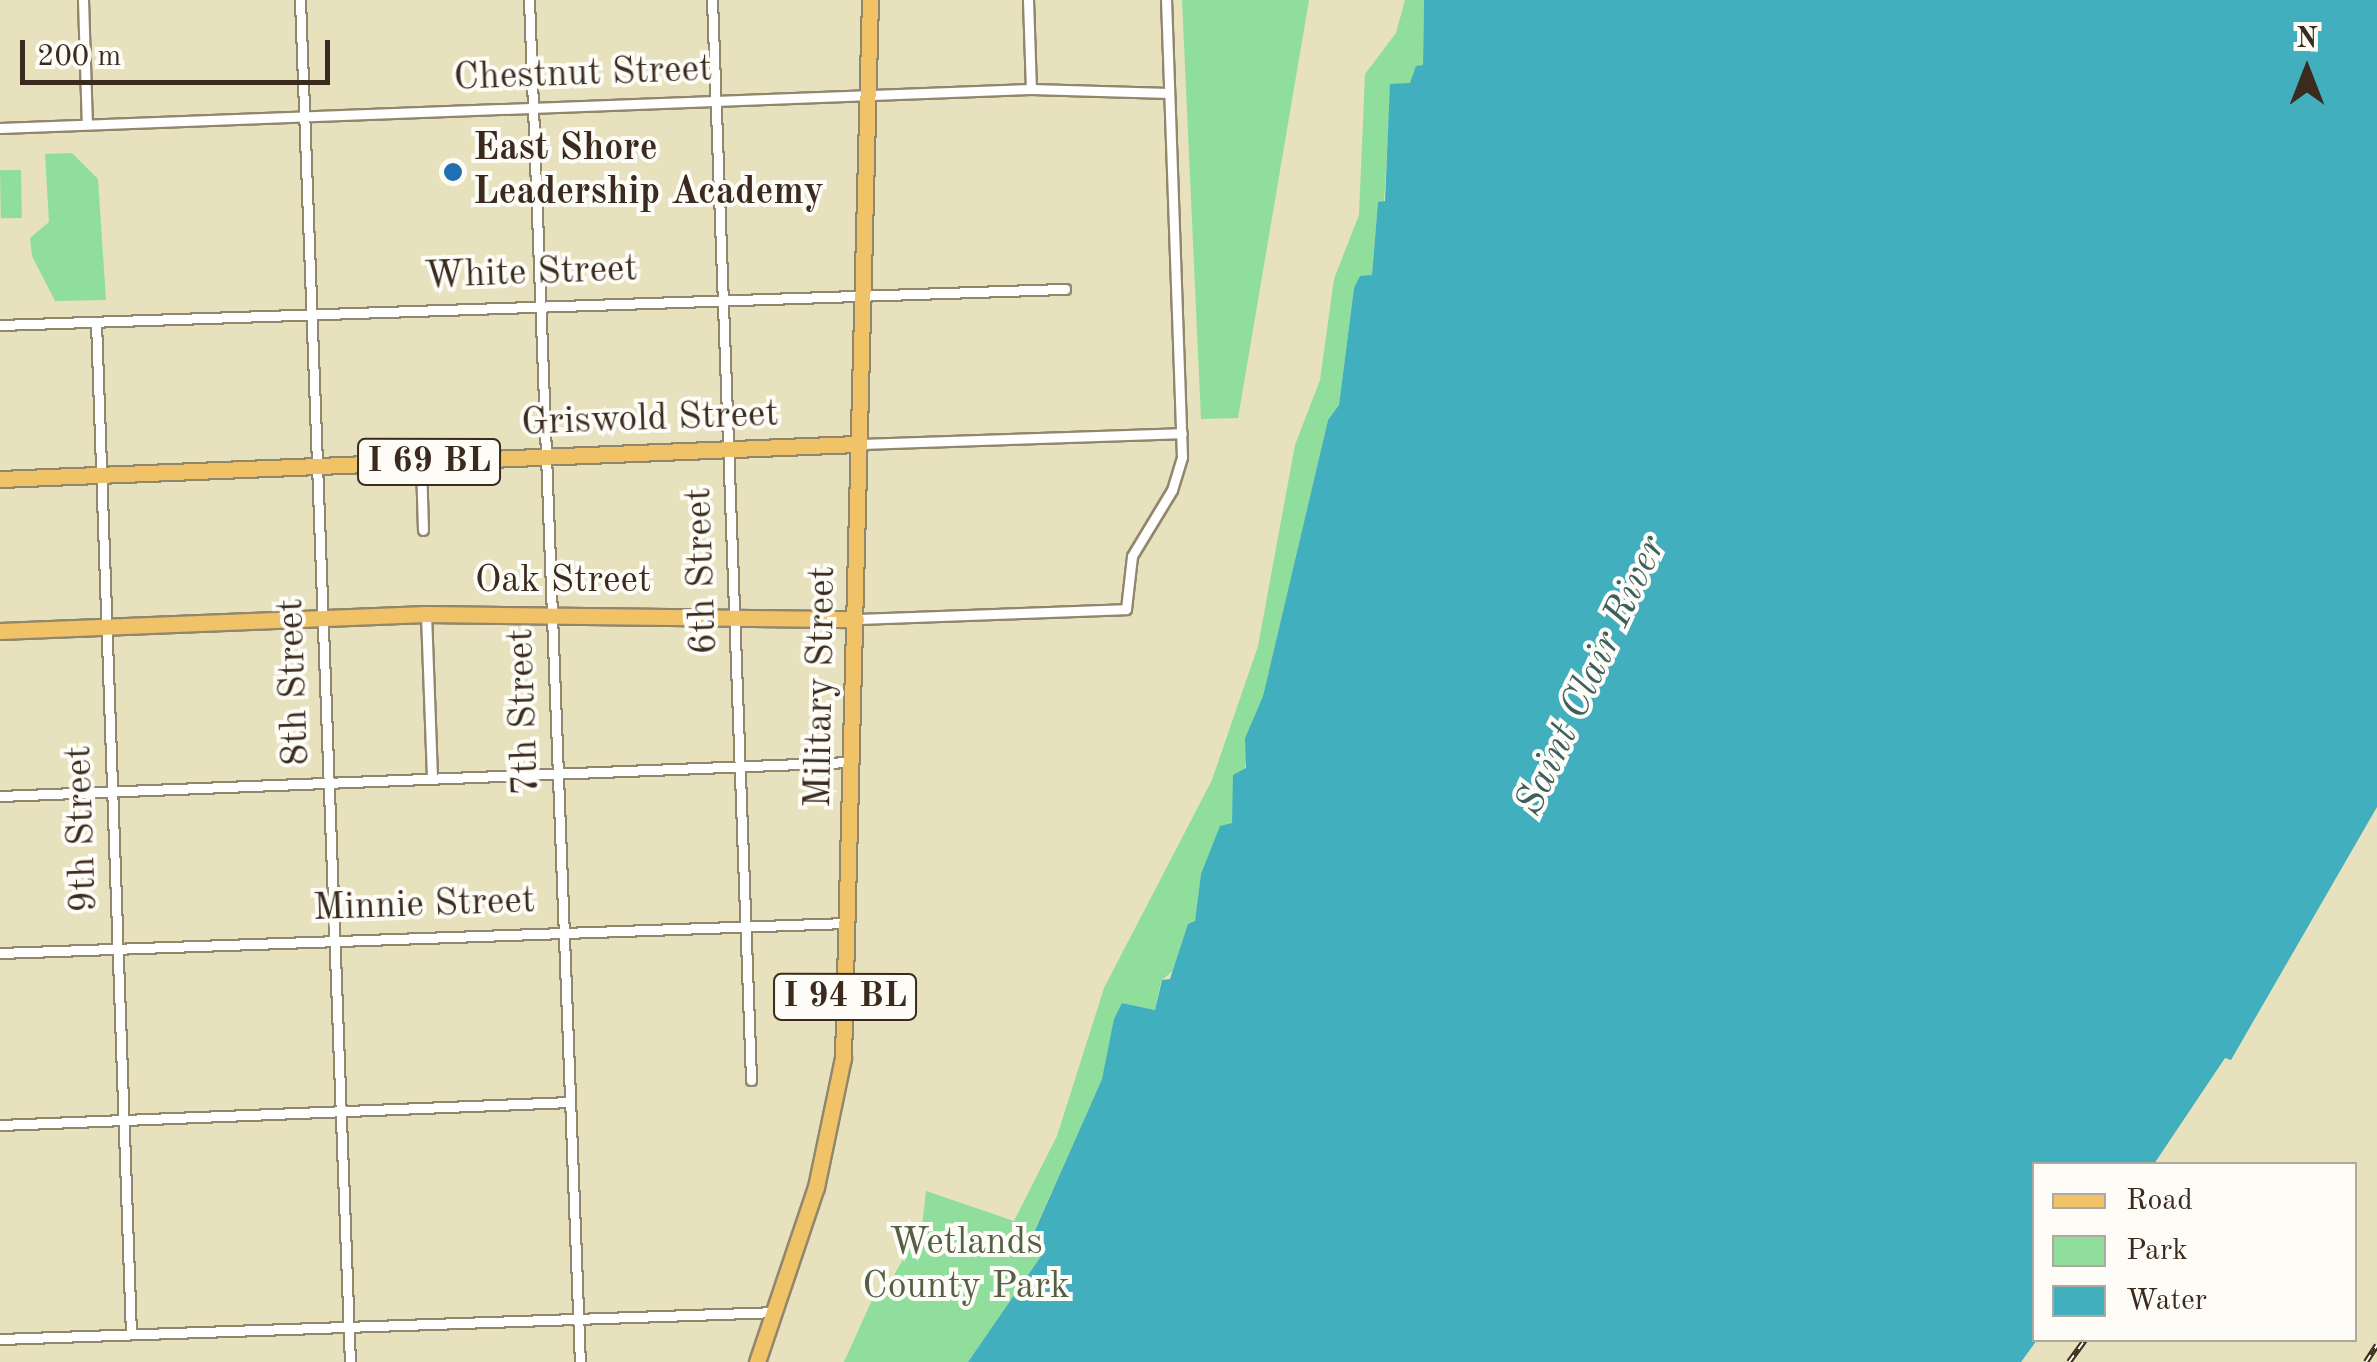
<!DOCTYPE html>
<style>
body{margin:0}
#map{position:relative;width:2377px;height:1362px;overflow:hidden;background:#e7e1bd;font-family:"Old Standard TT",serif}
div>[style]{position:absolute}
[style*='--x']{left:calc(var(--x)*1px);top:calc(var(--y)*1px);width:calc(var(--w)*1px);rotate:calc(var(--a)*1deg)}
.green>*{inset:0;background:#8fde9c;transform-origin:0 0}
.water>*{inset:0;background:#41afbe}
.roads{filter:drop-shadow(2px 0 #91866e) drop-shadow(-2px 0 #91866e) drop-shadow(0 2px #91866e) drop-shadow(0 -2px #91866e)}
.minor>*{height:9px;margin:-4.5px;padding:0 4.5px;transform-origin:4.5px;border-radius:4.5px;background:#fff}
.primary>*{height:15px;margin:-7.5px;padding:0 7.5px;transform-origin:7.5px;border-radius:7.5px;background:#f0c369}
.rail>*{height:6px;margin-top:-3px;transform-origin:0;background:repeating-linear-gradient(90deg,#fdfcf7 0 8px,#3b2a1e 0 16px);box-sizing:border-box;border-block:2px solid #3b2a1e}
.dots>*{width:28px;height:28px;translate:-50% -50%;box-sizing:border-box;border:5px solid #fdfcf7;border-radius:50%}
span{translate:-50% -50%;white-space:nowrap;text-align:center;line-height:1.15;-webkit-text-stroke:8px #fdfcf7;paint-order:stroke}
.shield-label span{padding:2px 8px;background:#fdfcf7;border:2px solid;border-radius:8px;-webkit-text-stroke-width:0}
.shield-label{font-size:35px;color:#3b2a1e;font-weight:700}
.street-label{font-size:38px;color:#3b2a1e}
.poi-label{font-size:38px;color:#3b2a1e;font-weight:700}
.left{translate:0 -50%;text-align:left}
.park-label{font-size:38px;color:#546044}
.water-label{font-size:40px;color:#3d5f5e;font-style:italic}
.legend{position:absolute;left:2032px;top:1162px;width:325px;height:180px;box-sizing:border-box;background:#fdfcf7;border:2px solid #afa8a0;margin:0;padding:12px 18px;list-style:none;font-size:30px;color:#3b2a1e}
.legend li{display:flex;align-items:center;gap:20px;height:50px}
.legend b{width:50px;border:2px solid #afa8a0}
.north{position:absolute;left:2257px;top:20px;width:100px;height:100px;-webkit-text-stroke:8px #fdfcf7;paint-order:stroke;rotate:0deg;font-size:28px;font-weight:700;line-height:40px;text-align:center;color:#3b2a1e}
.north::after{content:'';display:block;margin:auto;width:35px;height:45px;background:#3b2a1e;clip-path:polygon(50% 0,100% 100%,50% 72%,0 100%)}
.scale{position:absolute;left:20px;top:40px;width:310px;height:45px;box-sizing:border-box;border:5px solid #3b2a1e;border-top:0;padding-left:12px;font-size:30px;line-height:35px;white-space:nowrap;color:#3b2a1e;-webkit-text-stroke:8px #fdfcf7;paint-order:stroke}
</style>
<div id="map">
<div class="green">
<i style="clip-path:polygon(1182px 0,1309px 0,1238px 418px,1201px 419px)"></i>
<i style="clip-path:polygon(1405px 0,1424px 0,1423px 65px,1411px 84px,1391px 84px,1384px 202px,1378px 203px,1372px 275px,1354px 288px,1339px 406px,1328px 420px,1263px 696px,1245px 738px,1249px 751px,1232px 822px,1201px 874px,1196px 917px,1176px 968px,1161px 981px,1155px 1010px,1122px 1003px,1102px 1079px,1032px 1236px,1047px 1248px,968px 1362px,844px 1362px,872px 1300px,880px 1300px,922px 1226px,926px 1191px,1014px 1221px,1057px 1136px,1104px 988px,1212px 780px,1258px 646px,1295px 445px,1320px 380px,1334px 279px,1359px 215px,1365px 74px,1396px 33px)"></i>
<i style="clip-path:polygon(72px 153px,98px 179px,106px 300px,55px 301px,32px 256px,30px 238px,49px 222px,45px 154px)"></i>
<i style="left:21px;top:170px;width:48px;height:21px;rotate:89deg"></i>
</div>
<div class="water">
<i style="clip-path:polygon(1424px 0,2377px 0,2377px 807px,2231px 1060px,2225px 1058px,2154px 1164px,2034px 1164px,2037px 1340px,2021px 1362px,968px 1362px,1046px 1249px,1032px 1237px,1102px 1079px,1114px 1019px,1122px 1003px,1155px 1010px,1162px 980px,1170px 979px,1188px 924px,1195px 921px,1201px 874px,1220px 826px,1232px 823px,1233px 775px,1246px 768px,1245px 738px,1263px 696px,1328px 420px,1339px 405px,1354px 288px,1360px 276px,1372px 275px,1378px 202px,1385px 201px,1390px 84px,1410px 83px,1416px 66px,1423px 65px)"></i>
</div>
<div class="roads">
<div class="minor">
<i style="--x:83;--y:0;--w:124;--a:88.2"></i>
<i style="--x:300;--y:0;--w:1363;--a:87.9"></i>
<i style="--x:529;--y:0;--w:1363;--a:87.86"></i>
<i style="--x:712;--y:0;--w:1081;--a:87.93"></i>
<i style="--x:1028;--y:0;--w:89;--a:88.1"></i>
<i style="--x:0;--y:128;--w:1032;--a:-2.17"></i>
<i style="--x:1031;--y:89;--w:138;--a:1.7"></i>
<i style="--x:96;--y:322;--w:1012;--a:88.02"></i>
<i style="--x:0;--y:325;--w:1066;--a:-1.94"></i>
<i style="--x:858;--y:444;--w:324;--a:-1.9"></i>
<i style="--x:421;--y:463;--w:67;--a:88.3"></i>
<i style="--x:426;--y:614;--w:163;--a:87.9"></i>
<i style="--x:856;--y:619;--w:270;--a:-2.1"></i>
<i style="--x:1126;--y:609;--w:53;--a:-83.5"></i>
<i style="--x:1132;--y:556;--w:77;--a:-58.8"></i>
<i style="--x:1172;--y:490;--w:34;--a:-73"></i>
<i style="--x:1182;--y:457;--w:457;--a:-92"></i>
<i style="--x:0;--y:796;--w:853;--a:-2.29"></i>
<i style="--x:0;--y:953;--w:849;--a:-2.03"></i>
<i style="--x:0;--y:1125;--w:570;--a:-2.31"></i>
<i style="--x:0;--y:1339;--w:776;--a:-1.99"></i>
</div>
<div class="primary">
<i style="--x:0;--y:479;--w:859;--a:-2.34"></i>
<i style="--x:0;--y:631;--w:426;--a:-2.3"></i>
<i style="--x:426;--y:614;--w:430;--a:0.7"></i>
<i style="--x:757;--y:1362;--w:185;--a:-71.4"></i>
<i style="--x:816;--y:1187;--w:132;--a:-78.2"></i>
<i style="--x:843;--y:1058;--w:1058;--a:-88.54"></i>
</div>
</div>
<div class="rail">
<i style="--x:2069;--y:1362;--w:27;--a:-54"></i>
<i style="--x:2366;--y:1362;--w:20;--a:-57"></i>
</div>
<div class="dots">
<i style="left:453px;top:172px;background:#1f6fb2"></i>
</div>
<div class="shield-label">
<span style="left:429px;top:462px">I 69 BL</span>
<span style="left:845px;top:997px">I 94 BL</span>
</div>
<div class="street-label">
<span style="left:583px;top:75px;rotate:-2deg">Chestnut Street</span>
<span style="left:531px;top:274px;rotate:-2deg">White Street</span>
<span style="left:650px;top:420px;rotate:-2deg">Griswold Street</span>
<span style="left:703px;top:571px;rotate:-92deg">6th Street</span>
<span style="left:563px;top:582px">Oak Street</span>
<span style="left:295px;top:682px;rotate:-92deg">8th Street</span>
<span style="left:822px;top:687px;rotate:-89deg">Military Street</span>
<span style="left:525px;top:712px;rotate:-92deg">7th Street</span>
<span style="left:83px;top:829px;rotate:-92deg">9th Street</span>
<span style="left:424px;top:906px;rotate:-2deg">Minnie Street</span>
</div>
<div class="poi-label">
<span class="left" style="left:473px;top:172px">East Shore<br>Leadership Academy</span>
</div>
<div class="park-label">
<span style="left:966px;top:1266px">Wetlands<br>County Park</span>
</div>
<div class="water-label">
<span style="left:1592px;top:676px;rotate:-65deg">Saint Clair River</span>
</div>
<ul class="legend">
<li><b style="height:12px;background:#f0c369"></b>Road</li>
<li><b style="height:28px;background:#8fde9c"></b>Park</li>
<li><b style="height:28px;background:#41afbe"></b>Water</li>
</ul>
<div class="north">N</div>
<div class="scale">200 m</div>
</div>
